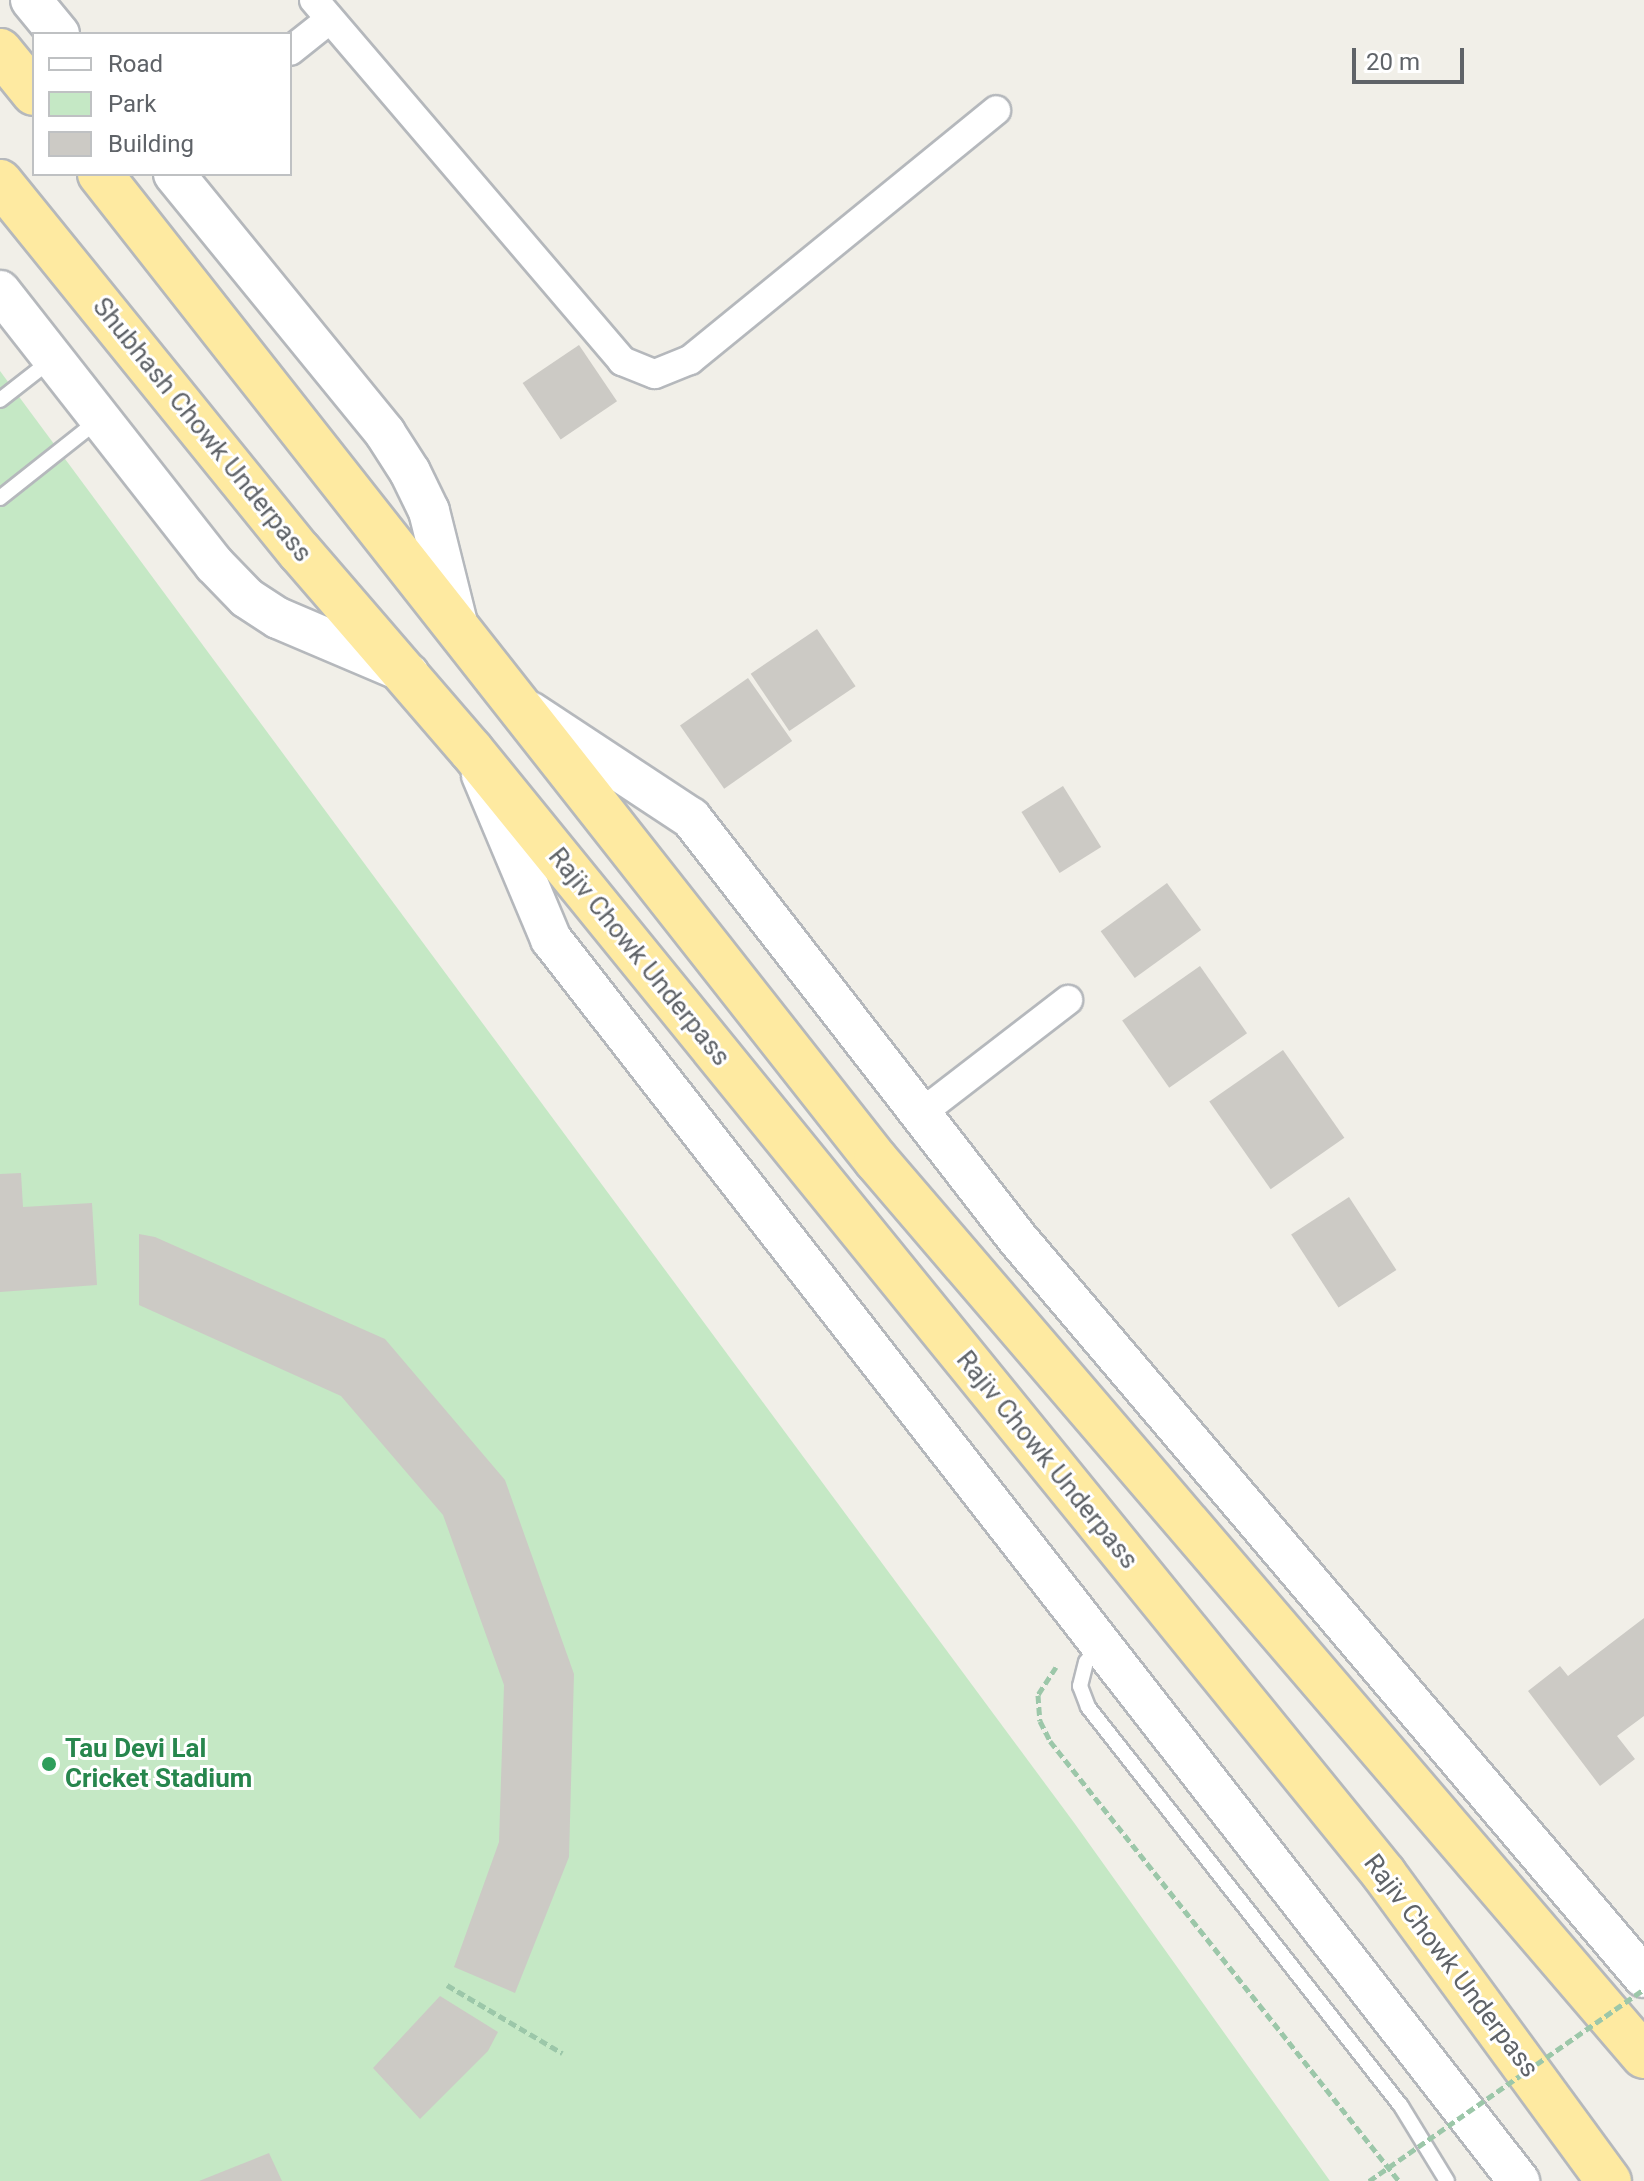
<!DOCTYPE html>
<style>
body{margin:0}
#map{position:relative;width:1644px;height:2181px;overflow:hidden;background:#f1efe8;font-family:Roboto,sans-serif}
div>[style]{position:absolute}
[style*='--x']{left:calc(var(--x)*1px);top:calc(var(--y)*1px);width:calc(var(--w)*1px);rotate:calc(var(--a)*1deg)}
.green>*{inset:0;background:#c5e8c5}
.building>*{inset:0;background:#cccac5;transform-origin:0 0}
.path>*{height:5px;margin-top:-2.5px;transform-origin:0;background:repeating-linear-gradient(90deg,#9cc7a9 0 8px,transparent 0 12px)}
.roads{filter:drop-shadow(2px 0 #b5b8bc) drop-shadow(-2px 0 #b5b8bc) drop-shadow(0 2px #b5b8bc) drop-shadow(0 -2px #b5b8bc)}
.service>*{height:14px;margin:-7px;padding:0 7px;transform-origin:7px;border-radius:7px;background:#fff}
.minor>*{height:28px;margin:-14px;padding:0 14px;transform-origin:14px;border-radius:14px;background:#fff}
.secondary>*{height:40px;margin:-20px;padding:0 20px;transform-origin:20px;border-radius:20px;background:#fff}
.trunk>*{height:44px;margin:-22px;padding:0 22px;transform-origin:22px;border-radius:22px;background:#feeaa1}
.path-bridge>*{height:5px;margin-top:-2.5px;transform-origin:0;background:repeating-linear-gradient(90deg,#9cc7a9 0 8px,transparent 0 12px)}
.dots>*{width:22px;height:22px;translate:-50% -50%;box-sizing:border-box;border:4px solid #fff;border-radius:50%}
span{translate:-50% -50%;white-space:nowrap;text-align:center;line-height:1.15;-webkit-text-stroke:6px #fff;paint-order:stroke}
.street-label{font-size:26px;color:#5f6368}
.leisure-label{font-size:26px;color:#27864d;font-weight:700}
.left{translate:0 -50%;text-align:left}
.legend{position:absolute;left:32px;top:32px;width:260px;height:144px;box-sizing:border-box;background:#fff;border:2px solid #bfc1c3;margin:0;padding:10px 14px;list-style:none;font-size:24px;color:#5f6368}
.legend li{display:flex;align-items:center;gap:16px;height:40px}
.legend b{width:40px;border:2px solid #bfc1c3}
.scale{position:absolute;left:1352px;top:48px;width:112px;height:36px;box-sizing:border-box;border:4px solid #5f6368;border-top:0;padding-left:10px;font-size:24px;line-height:28px;white-space:nowrap;color:#5f6368;-webkit-text-stroke:6px #fff;paint-order:stroke}
</style>
<div id="map">
<div class="green">
<i style="clip-path:polygon(0 371px,1075px 1824px,1330px 2181px,0 2181px)"></i>
</div>
<div class="building">
<i style="left:579px;top:345px;width:68px;height:68px;rotate:56deg"></i>
<i style="left:817px;top:629px;width:69px;height:80px;rotate:56deg"></i>
<i style="left:748px;top:678px;width:77px;height:83px;rotate:55deg"></i>
<i style="left:1063px;top:786px;width:72px;height:49px;rotate:58deg"></i>
<i style="left:1167px;top:883px;width:58px;height:82px;rotate:54deg"></i>
<i style="left:1200px;top:966px;width:82px;height:95px;rotate:55deg"></i>
<i style="left:1283px;top:1050px;width:107px;height:90px;rotate:55deg"></i>
<i style="clip-path:polygon(21px 1173px,23px 1207px,92px 1203px,97px 1285px,0 1292px,0 1174px)"></i>
<i style="left:1349px;top:1197px;width:87px;height:69px;rotate:57deg"></i>
<i style="clip-path:polygon(139px 1234px,155px 1237px,385px 1339px,505px 1480px,574px 1674px,569px 1857px,515px 1993px,454px 1967px,499px 1842px,504px 1685px,443px 1515px,341px 1396px,139px 1305px)"></i>
<i style="clip-path:polygon(1644px 1618px,1644px 1716px,1617px 1736px,1635px 1759px,1600px 1786px,1528px 1691px,1560px 1666px,1568px 1676px)"></i>
<i style="clip-path:polygon(440px 1996px,498px 2032px,488px 2051px,420px 2119px,373px 2068px)"></i>
<i style="clip-path:polygon(269px 2153px,282px 2181px,199px 2181px)"></i>
</div>
<div class="path">
<i style="--x:1056;--y:1667;--w:33;--a:123"></i>
<i style="--x:1038;--y:1695;--w:26;--a:86"></i>
<i style="--x:1040;--y:1721;--w:22;--a:63"></i>
<i style="--x:1050;--y:1741;--w:562;--a:51.58"></i>
<i style="--x:447;--y:1985;--w:134;--a:30.6"></i>
</div>
<div class="roads">
<div class="service">
<i style="--x:0;--y:400;--w:63;--a:-38"></i>
<i style="--x:0;--y:498;--w:124;--a:-38.4"></i>
<i style="--x:1099;--y:1645;--w:21;--a:127"></i>
<i style="--x:1086;--y:1662;--w:25;--a:104"></i>
<i style="--x:1080;--y:1686;--w:22;--a:69"></i>
<i style="--x:1088;--y:1707;--w:507;--a:51.89"></i>
<i style="--x:1401;--y:2106;--w:88;--a:58.5"></i>
</div>
<div class="minor">
<i style="--x:314;--y:0;--w:475;--a:49.5"></i>
<i style="--x:622;--y:361;--w:35;--a:22"></i>
<i style="--x:655;--y:374;--w:38;--a:-22"></i>
<i style="--x:690;--y:360;--w:395;--a:-39.2"></i>
<i style="--x:290;--y:51;--w:50;--a:-38.5"></i>
<i style="--x:920;--y:1114;--w:187;--a:-37.6"></i>
</div>
<div class="secondary">
<i style="--x:31;--y:0;--w:44;--a:50.5"></i>
<i style="--x:174;--y:174;--w:334;--a:50.8"></i>
<i style="--x:385;--y:433;--w:46;--a:57.3"></i>
<i style="--x:410;--y:472;--w:43;--a:64"></i>
<i style="--x:429;--y:511;--w:120;--a:76"></i>
<i style="--x:0;--y:291;--w:347;--a:51.9"></i>
<i style="--x:214;--y:564;--w:47;--a:45.9"></i>
<i style="--x:247;--y:598;--w:37;--a:33"></i>
<i style="--x:278;--y:618;--w:142;--a:23.1"></i>
<i style="--x:530;--y:712;--w:193;--a:33.4"></i>
<i style="--x:691;--y:818;--w:532;--a:52.18"></i>
<i style="--x:1017;--y:1238;--w:969;--a:49.69"></i>
<i style="--x:482;--y:775;--w:178;--a:67.2"></i>
<i style="--x:551;--y:939;--w:1575;--a:52.07"></i>
</div>
<div class="trunk">
<i style="--x:0;--y:51;--w:54;--a:51"></i>
<i style="--x:100;--y:174;--w:1255;--a:51.8"></i>
<i style="--x:876;--y:1160;--w:1180;--a:49.4"></i>
<i style="--x:0;--y:182;--w:476;--a:51"></i>
<i style="--x:300;--y:552;--w:262;--a:49.2"></i>
<i style="--x:471;--y:750;--w:1448;--a:50.91"></i>
<i style="--x:1384;--y:1874;--w:381;--a:53.8"></i>
</div>
</div>
<div class="path-bridge">
<i style="--x:1369;--y:2181;--w:335;--a:-34.9"></i>
</div>
<div class="dots">
<i style="left:49px;top:1764px;background:#2e9e5b"></i>
</div>
<div class="street-label">
<span style="left:202px;top:430px;rotate:51deg">Shubhash Chowk Underpass</span>
<span style="left:639px;top:957px;rotate:51deg">Rajiv Chowk Underpass</span>
<span style="left:1047px;top:1460px;rotate:51deg">Rajiv Chowk Underpass</span>
<span style="left:1451px;top:1966px;rotate:53deg">Rajiv Chowk Underpass</span>
</div>
<div class="leisure-label">
<span class="left" style="left:65px;top:1764px">Tau Devi Lal<br>Cricket Stadium</span>
</div>
<ul class="legend">
<li><b style="height:10px;background:#fff"></b>Road</li>
<li><b style="height:22px;background:#c5e8c5"></b>Park</li>
<li><b style="height:22px;background:#cccac5"></b>Building</li>
</ul>
<div class="scale">20 m</div>
</div>
